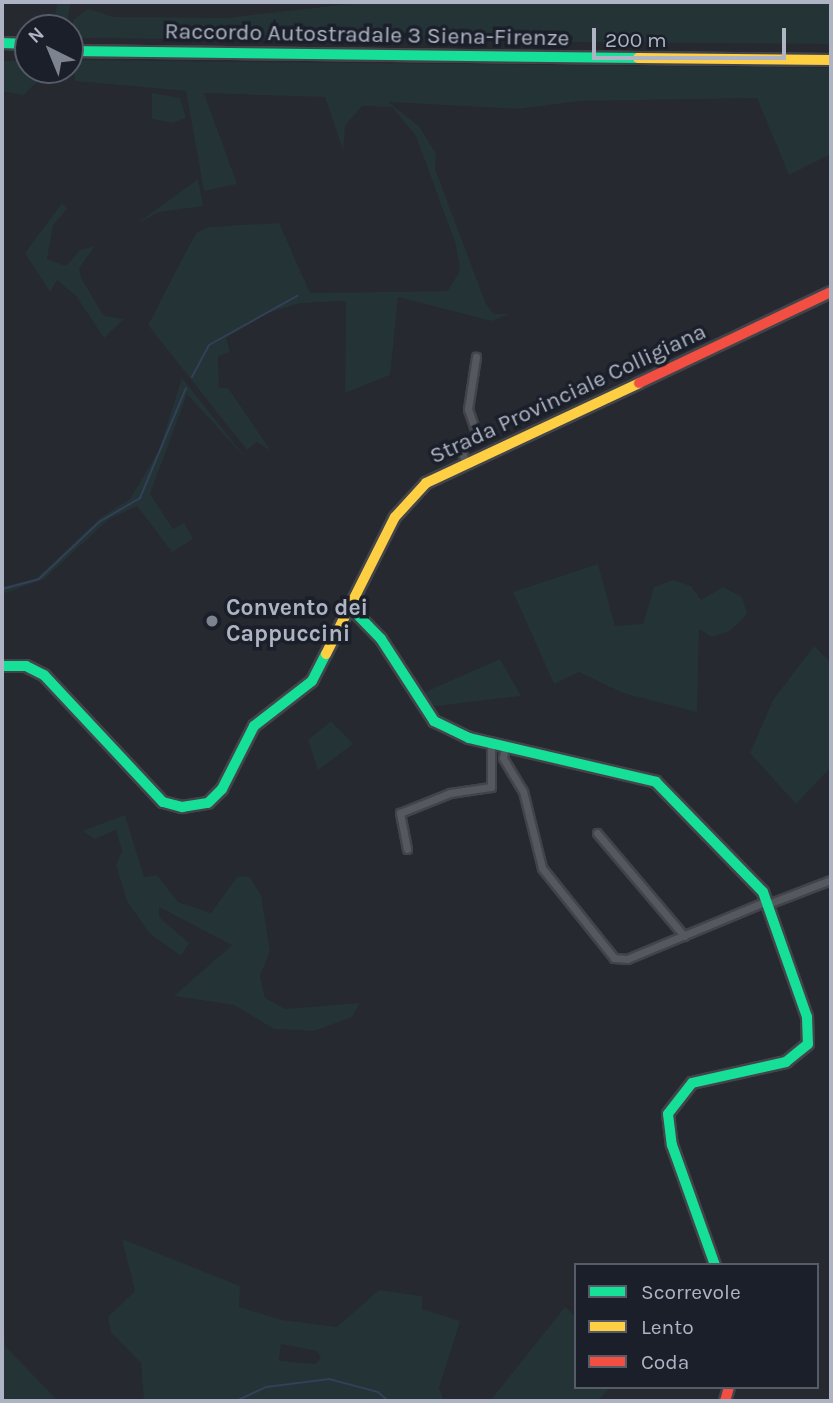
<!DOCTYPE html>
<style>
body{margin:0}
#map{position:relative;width:833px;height:1403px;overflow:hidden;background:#262930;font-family:Karla,sans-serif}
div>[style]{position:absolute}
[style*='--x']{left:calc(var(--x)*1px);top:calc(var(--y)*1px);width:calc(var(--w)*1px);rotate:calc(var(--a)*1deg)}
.green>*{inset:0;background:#243336}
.stream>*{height:2px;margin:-1px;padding:0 1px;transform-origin:1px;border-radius:1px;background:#343f58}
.roads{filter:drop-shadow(2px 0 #42444a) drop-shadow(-2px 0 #42444a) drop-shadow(0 2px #42444a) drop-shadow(0 -2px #42444a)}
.street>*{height:7px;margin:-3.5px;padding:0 3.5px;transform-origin:3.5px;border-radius:3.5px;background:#55585f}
.fast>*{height:10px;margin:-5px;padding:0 5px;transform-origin:5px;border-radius:5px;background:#16e098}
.slow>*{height:10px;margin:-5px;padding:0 5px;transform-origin:5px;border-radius:5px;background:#ffcf43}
.jam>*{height:10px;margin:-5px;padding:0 5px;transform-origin:5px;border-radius:5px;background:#f24e42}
.dots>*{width:19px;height:19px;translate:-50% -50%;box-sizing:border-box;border:4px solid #1a1f2a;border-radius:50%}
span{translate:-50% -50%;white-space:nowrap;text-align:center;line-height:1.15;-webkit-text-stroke:7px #1a1f2a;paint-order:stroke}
.street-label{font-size:23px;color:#aeb4c3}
.poi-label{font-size:23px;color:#aeb4c3;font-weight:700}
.left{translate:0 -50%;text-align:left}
.frame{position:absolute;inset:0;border:4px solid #aeb4c3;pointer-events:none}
.legend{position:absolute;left:574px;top:1263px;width:245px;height:126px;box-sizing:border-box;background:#1a1f2a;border:2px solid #555b67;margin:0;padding:9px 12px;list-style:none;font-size:21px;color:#aeb4c3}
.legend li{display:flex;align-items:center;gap:14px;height:35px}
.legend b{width:35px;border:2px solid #555b67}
.north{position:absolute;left:14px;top:14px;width:70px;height:70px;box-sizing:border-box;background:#1a1f2a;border:2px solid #555b67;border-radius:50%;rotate:317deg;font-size:19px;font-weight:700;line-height:28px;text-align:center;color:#aeb4c3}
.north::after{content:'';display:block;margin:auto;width:24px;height:32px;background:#7e8390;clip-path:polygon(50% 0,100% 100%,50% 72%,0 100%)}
.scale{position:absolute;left:592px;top:28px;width:194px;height:32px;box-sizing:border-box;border:4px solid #aeb4c3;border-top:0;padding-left:9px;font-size:21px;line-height:24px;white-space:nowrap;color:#aeb4c3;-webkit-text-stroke:5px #1a1f2a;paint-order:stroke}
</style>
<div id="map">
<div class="green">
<i style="clip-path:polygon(71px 2px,66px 28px,53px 28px,57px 3px)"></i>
<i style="clip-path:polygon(367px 2px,831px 2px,831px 44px,73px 38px,73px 20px,88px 9px,114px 17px,226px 18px)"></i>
<i style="clip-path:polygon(73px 60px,831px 68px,831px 154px,789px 175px,757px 98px,580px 101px,517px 109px,388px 102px,419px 126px,436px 154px,435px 169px,486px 304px,494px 314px,509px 314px,492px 321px,398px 297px,390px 375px,345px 393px,346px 301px,300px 303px,268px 313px,226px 338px,230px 352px,218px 356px,219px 388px,228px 388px,271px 451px,257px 442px,247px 450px,148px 325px,187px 250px,197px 232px,209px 227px,279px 223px,310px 293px,448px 291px,460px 270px,456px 245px,416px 136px,392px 107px,362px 106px,345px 126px,343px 150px,325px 97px,204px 93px,237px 184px,204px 191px,186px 91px,75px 81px)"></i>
<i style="clip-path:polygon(2px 61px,28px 61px,28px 70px,67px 70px,67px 79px,39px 80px,23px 95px,2px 91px)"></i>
<i style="clip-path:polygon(152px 93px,180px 98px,186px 118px,173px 123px,152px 119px)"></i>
<i style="clip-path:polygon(198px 179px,203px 206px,159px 212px,135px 225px)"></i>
<i style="clip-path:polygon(62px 203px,67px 209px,53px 225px,47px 259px,66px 266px,80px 250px,95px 246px,79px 268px,81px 278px,104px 316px,124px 319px,104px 338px,76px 296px,57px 280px,50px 292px,25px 253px)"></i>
<i style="clip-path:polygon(182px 378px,249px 462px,187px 394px,150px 494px,173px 529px,184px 523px,193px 539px,172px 552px,137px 506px,109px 519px,44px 579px,2px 594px,2px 587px,37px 578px,100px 518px,130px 499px,159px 450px)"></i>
<i style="clip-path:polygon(598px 564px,615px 626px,643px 624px,654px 587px,673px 580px,691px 586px,701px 600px,723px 587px,742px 597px,747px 614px,730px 631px,712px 637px,699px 629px,697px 712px,623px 693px,579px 672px,554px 684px,513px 592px)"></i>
<i style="clip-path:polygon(814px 646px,831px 663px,831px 767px,796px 804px,750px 753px,773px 700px)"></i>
<i style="clip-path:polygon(500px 659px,521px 696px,428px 707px,423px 693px)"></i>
<i style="clip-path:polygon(331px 721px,353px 744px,318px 770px,308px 740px)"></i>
<i style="clip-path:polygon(125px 815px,144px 877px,157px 875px,178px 902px,211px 913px,237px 877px,249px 876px,261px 895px,270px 951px,260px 976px,265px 998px,285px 1009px,360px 1003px,352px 1017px,314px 1031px,274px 1029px,234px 1005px,174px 996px,232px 945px,159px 907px,159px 917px,189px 943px,181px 956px,150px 934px,127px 901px,116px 865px,122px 851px,116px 830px,95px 839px,82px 831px)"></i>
<i style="clip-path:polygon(evenodd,122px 1239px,240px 1286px,239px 1307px,282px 1320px,337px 1327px,379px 1290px,422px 1296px,422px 1309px,460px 1321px,439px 1388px,444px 1401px,144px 1400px,141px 1363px,111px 1332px,108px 1317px,135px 1291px,122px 1239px,281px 1344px,317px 1351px,321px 1358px,315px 1364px,279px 1361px,281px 1344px)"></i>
<i style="clip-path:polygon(2px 1278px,5px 1346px,58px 1401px,2px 1401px)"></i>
<i style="clip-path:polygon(565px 1307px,576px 1317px,576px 1387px,610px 1387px,598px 1401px,490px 1401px)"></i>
</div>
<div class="stream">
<i style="--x:192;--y:377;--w:36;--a:-62"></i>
<i style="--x:209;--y:345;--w:101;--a:-29.1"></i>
<i style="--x:2;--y:589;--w:38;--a:-15"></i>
<i style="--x:39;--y:579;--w:83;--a:-43.5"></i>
<i style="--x:99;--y:522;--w:48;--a:-30.3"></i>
<i style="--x:140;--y:498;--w:119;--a:-67.3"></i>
<i style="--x:831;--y:1344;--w:25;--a:90"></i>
<i style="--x:236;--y:1401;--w:33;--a:-25"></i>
<i style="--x:266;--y:1387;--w:64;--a:-7.2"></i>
<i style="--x:329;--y:1379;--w:51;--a:14.9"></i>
<i style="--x:378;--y:1392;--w:13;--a:42"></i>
</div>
<div class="roads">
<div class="street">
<i style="--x:465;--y:461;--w:16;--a:-108"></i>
<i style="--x:460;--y:446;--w:20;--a:-24"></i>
<i style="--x:478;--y:438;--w:31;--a:-109"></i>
<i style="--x:468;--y:409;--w:53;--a:-81.3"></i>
<i style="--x:505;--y:746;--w:12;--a:99"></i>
<i style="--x:503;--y:758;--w:39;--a:59"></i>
<i style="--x:523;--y:791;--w:79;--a:76.1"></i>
<i style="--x:542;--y:868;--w:115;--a:51.3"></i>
<i style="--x:614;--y:958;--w:13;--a:4"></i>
<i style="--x:627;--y:959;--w:152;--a:-22.5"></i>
<i style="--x:597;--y:833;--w:135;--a:49.8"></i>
<i style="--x:407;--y:849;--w:37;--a:-101"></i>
<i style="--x:400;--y:813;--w:54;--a:-21.8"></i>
<i style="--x:450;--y:793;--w:41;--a:-8.3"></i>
<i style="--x:491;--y:787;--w:44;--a:-90"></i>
<i style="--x:768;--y:904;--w:67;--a:-20.9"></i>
</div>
<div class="fast">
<i style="--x:2;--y:43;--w:26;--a:2"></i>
<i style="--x:70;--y:51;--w:568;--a:0.71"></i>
<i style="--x:350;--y:607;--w:45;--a:45.9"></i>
<i style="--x:381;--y:639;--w:98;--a:57.1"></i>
<i style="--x:434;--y:721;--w:39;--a:26"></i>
<i style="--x:469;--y:738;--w:192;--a:13.2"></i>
<i style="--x:656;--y:782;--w:153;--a:45.8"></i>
<i style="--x:763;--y:892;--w:133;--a:70.6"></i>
<i style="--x:807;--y:1017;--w:27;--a:88"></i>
<i style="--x:808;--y:1044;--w:28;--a:141"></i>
<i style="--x:786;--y:1062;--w:96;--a:167.4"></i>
<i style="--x:692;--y:1083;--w:39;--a:128"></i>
<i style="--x:668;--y:1114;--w:31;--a:83"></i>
<i style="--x:672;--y:1145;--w:127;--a:70.3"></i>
<i style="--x:2;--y:666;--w:24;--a:0"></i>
<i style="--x:26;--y:666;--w:20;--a:27"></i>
<i style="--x:44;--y:675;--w:174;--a:46.9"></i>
<i style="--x:163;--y:802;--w:20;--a:15"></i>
<i style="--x:182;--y:807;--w:26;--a:-9"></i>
<i style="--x:208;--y:803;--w:20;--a:-45"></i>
<i style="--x:222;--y:789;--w:71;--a:-63.1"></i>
<i style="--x:254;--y:726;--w:73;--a:-37.8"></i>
<i style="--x:312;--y:681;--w:30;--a:-63"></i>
</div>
<div class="slow">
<i style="--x:638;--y:58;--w:193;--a:0.6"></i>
<i style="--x:326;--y:654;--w:153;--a:-63.3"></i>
<i style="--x:395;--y:517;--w:46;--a:-47.6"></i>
<i style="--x:426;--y:483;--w:235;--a:-25.1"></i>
</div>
<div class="jam">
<i style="--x:639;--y:383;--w:212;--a:-25.4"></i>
<i style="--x:725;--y:1401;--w:15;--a:-74"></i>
</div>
</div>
<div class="dots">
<i style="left:212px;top:621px;background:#7e8390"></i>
</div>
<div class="street-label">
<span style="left:367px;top:35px;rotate:1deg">Raccordo Autostradale 3 Siena-Firenze</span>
<span style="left:568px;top:394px;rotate:-25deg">Strada Provinciale Colligiana</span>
</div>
<div class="poi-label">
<span class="left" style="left:226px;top:621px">Convento dei<br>Cappuccini</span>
</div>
<div class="frame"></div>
<ul class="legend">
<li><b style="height:9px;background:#16e098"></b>Scorrevole</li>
<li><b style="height:9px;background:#ffcf43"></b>Lento</li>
<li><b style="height:9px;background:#f24e42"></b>Coda</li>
</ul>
<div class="north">N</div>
<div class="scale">200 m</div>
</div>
